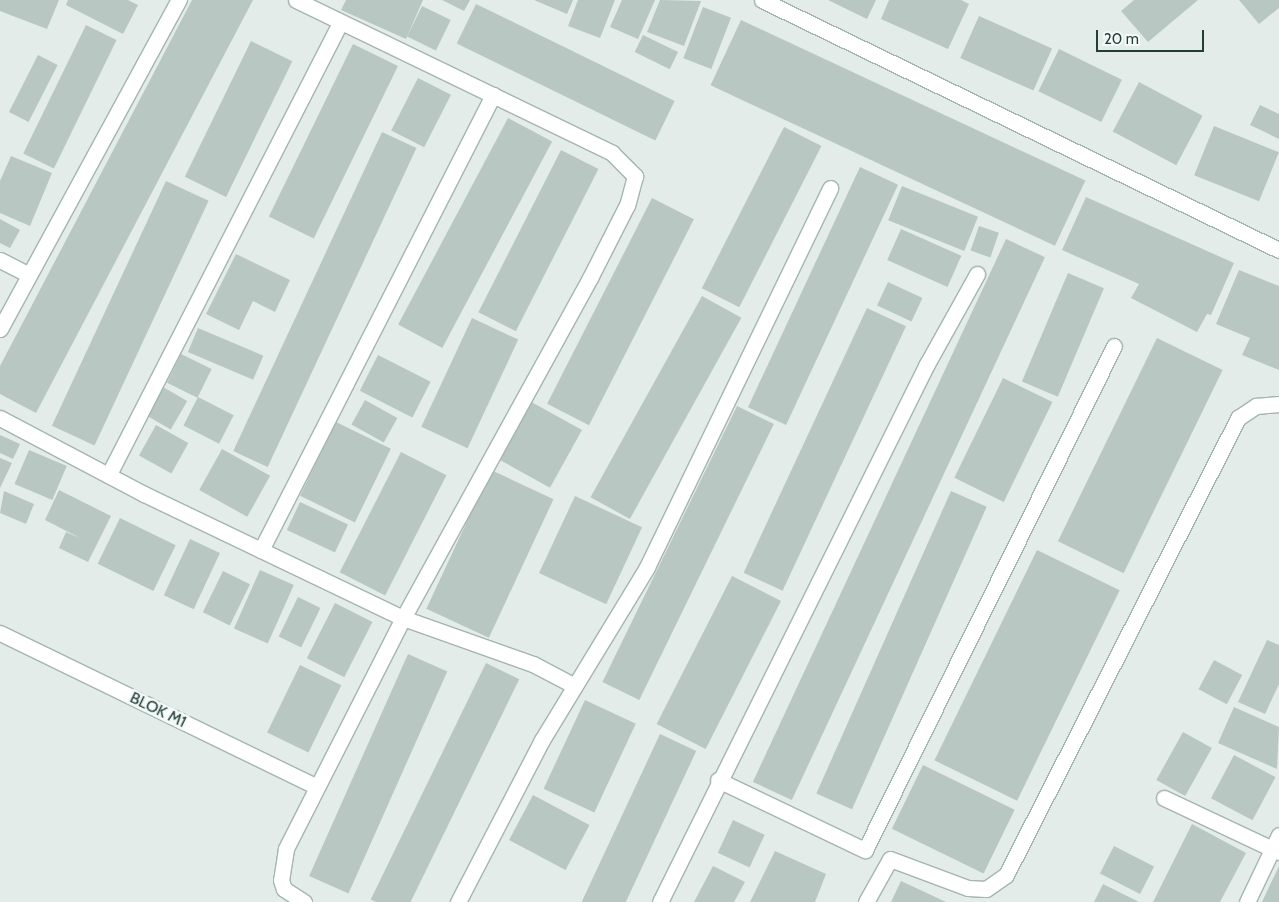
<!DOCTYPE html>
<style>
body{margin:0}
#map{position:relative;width:1279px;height:902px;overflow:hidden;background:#e3ece9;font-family:Cabin,sans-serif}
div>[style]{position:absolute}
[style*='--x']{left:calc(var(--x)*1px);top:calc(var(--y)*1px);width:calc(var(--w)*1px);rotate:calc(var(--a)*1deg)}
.building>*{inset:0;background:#b8c7c2;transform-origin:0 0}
.roads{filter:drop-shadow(1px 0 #a6b4b1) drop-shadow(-1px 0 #a6b4b1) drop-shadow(0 1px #a6b4b1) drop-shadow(0 -1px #a6b4b1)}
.street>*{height:15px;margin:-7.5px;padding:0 7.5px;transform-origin:7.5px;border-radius:7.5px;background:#fff}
span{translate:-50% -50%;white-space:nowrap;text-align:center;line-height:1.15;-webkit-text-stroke:5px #f3f9f7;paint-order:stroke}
.street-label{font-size:16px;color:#233d39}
.scale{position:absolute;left:1096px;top:30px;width:108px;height:22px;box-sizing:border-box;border:2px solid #233d39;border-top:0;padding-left:6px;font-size:15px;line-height:18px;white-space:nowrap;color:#233d39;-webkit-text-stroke:4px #f3f9f7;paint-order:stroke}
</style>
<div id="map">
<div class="building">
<i style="clip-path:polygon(0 0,59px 0,47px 29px,0 11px)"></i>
<i style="clip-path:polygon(68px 0,128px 0,138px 5px,123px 34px,66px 5px)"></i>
<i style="clip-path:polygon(192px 0,253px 0,36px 413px,0 394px,0 366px)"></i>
<i style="clip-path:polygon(346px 0,423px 0,406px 39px,341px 10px)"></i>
<i style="clip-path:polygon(442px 0,470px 0,464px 11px)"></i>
<i style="clip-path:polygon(534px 0,573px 0,567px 14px)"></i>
<i style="clip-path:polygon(578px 0,615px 0,600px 38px,568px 26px)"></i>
<i style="clip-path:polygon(622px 0,655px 0,638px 39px,610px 27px)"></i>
<i style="clip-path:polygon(660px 0,701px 1px,684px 46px,647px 32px)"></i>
<i style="clip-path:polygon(828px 0,876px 0,867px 19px)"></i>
<i style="clip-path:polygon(889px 0,961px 0,969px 4px,948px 49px,881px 19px)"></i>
<i style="clip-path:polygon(1134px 0,1198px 0,1148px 42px,1121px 11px)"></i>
<i style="clip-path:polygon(1239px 0,1279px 0,1279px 8px,1259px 24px)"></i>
<i style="left:476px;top:4px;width:221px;height:44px;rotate:26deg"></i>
<i style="left:422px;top:6px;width:32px;height:34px;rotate:26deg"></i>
<i style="left:703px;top:7px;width:30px;height:55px;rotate:21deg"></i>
<i style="left:979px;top:16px;width:80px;height:46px;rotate:24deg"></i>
<i style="left:741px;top:20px;width:380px;height:72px;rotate:25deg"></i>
<i style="left:86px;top:25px;width:34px;height:143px;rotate:26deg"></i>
<i style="left:643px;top:35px;width:39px;height:19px;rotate:26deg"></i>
<i style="left:251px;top:41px;width:46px;height:151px;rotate:26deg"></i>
<i style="left:353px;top:44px;width:50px;height:192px;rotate:26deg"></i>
<i style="left:1059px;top:49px;width:70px;height:47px;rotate:26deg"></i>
<i style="left:38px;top:55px;width:22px;height:64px;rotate:27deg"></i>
<i style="left:418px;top:78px;width:37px;height:59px;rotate:27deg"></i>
<i style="left:1139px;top:82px;width:72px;height:56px;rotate:28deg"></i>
<i style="clip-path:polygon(1260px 105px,1279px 114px,1279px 139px,1250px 125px)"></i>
<i style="left:508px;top:118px;width:50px;height:234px;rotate:28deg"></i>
<i style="left:1214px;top:126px;width:70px;height:53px;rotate:22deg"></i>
<i style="left:784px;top:127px;width:42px;height:181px;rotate:27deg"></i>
<i style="left:382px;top:132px;width:38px;height:352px;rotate:25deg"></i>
<i style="left:561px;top:150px;width:42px;height:182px;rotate:27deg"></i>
<i style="clip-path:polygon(11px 156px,52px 173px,30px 226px,0 213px,0 181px)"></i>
<i style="left:860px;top:167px;width:42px;height:265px;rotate:25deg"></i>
<i style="left:166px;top:181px;width:47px;height:270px;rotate:25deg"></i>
<i style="left:902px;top:186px;width:82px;height:37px;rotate:22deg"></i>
<i style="clip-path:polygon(1086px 197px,1234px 263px,1211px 315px,1207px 314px,1197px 332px,1131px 298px,1139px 284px,1062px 250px)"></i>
<i style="left:652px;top:198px;width:47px;height:231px;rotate:27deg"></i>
<i style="clip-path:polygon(0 219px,20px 230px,10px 248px,0 243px)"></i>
<i style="left:979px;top:226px;width:21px;height:26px;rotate:19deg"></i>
<i style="left:901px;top:229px;width:66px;height:34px;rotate:24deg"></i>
<i style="left:1006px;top:239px;width:43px;height:599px;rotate:25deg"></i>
<i style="clip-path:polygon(236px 254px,290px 280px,275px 312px,253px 301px,239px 330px,206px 314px)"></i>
<i style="clip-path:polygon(1239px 270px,1279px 286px,1279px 370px,1242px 355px,1250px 338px,1216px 324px)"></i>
<i style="left:1068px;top:273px;width:39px;height:118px;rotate:23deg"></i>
<i style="left:888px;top:282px;width:38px;height:26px;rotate:25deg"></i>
<i style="left:702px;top:296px;width:45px;height:230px;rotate:29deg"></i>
<i style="left:867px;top:308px;width:43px;height:292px;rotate:25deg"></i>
<i style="left:472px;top:318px;width:51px;height:120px;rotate:25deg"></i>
<i style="left:198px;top:328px;width:71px;height:26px;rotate:23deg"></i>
<i style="left:1157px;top:338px;width:73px;height:226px;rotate:26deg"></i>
<i style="left:181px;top:354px;width:34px;height:32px;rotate:26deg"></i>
<i style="left:378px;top:355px;width:59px;height:40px;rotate:27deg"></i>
<i style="left:1003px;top:378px;width:55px;height:111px;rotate:26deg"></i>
<i style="left:163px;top:387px;width:28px;height:33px;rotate:30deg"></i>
<i style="left:198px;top:397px;width:40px;height:32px;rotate:27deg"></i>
<i style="left:526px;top:399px;width:64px;height:66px;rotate:29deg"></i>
<i style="left:365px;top:400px;width:37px;height:28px;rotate:29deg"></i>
<i style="left:737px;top:406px;width:41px;height:307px;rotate:26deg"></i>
<i style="left:336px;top:422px;width:61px;height:82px;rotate:26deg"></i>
<i style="left:156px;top:425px;width:37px;height:35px;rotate:29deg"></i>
<i style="clip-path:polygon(0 435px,20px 444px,13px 459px,0 453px)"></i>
<i style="left:222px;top:449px;width:55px;height:47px;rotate:29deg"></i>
<i style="left:29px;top:450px;width:41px;height:37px;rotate:23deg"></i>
<i style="left:401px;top:452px;width:51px;height:135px;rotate:27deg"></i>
<i style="clip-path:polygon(0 458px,12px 463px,0 488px)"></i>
<i style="left:491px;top:470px;width:69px;height:153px;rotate:25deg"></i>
<i style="clip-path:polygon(59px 490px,111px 516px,88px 562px,59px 548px,66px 532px,80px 538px,45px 520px)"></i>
<i style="clip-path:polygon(4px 491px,34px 504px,26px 524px,0 513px)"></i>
<i style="left:951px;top:491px;width:39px;height:331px;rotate:24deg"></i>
<i style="left:575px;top:496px;width:74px;height:85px;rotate:25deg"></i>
<i style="left:300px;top:502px;width:53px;height:31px;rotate:25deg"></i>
<i style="left:120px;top:518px;width:62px;height:51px;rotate:26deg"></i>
<i style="left:190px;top:539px;width:33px;height:62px;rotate:25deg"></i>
<i style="left:1037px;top:550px;width:92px;height:234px;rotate:26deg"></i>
<i style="left:260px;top:570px;width:37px;height:64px;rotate:24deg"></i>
<i style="left:223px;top:571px;width:30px;height:46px;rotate:26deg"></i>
<i style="left:732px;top:576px;width:55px;height:166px;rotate:27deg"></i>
<i style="left:298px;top:597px;width:25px;height:44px;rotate:26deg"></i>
<i style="left:335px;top:603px;width:42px;height:62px;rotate:27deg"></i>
<i style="clip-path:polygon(1267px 640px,1279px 645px,1279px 684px,1265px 714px,1238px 702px)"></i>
<i style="left:408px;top:654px;width:43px;height:243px;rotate:24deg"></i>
<i style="left:1214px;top:660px;width:32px;height:33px;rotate:28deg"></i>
<i style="left:486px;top:663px;width:37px;height:263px;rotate:26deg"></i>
<i style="left:300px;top:665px;width:46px;height:75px;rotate:26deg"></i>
<i style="left:585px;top:700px;width:56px;height:98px;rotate:25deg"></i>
<i style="clip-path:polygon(1234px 707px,1279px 727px,1277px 769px,1218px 743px)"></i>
<i style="left:1183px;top:732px;width:33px;height:55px;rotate:29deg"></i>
<i style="left:660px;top:734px;width:40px;height:187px;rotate:25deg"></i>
<i style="left:1234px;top:755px;width:47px;height:49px;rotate:28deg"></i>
<i style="left:923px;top:765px;width:102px;height:71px;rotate:26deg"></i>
<i style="left:533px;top:795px;width:64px;height:51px;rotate:28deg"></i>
<i style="left:733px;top:820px;width:35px;height:36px;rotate:25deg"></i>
<i style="clip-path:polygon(1192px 824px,1246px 853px,1220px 902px,1153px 902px)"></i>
<i style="left:1114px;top:846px;width:45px;height:31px;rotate:27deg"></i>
<i style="clip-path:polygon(775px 851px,826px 874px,815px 902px,750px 902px)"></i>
<i style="clip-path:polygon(713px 866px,745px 882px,734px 902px,694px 902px)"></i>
<i style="clip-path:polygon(1279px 866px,1279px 902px,1262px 902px)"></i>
<i style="clip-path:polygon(901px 881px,946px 902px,891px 902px)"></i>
<i style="clip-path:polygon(1103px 884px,1139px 902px,1094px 902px)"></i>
</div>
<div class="roads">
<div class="street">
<i style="--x:296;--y:0;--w:351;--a:25.8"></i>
<i style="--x:612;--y:153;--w:33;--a:45"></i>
<i style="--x:635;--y:176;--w:30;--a:105"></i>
<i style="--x:627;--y:205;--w:82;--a:116.9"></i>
<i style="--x:590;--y:278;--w:388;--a:118.8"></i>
<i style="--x:403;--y:618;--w:259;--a:116.9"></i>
<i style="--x:286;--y:849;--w:31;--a:99"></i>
<i style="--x:281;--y:880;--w:9;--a:72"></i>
<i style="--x:284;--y:889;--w:24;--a:33"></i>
<i style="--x:762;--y:0;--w:574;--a:25.81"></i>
<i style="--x:0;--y:260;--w:31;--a:27"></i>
<i style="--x:0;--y:329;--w:375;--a:-61.5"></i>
<i style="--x:0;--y:418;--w:163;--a:27.8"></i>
<i style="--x:144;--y:494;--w:287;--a:25.6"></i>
<i style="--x:403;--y:618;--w:138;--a:19.5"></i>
<i style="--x:533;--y:664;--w:47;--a:27.6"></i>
<i style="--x:109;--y:474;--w:507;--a:-62.88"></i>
<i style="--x:261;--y:550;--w:511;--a:-62.98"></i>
<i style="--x:0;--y:633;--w:352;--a:25.9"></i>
<i style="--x:718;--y:780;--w:163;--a:25.5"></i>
<i style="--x:865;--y:850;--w:562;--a:-63.71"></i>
<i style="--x:1164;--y:798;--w:127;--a:25.2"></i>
<i style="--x:458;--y:902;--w:182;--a:-62.6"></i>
<i style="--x:542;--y:740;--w:202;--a:-58.7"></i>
<i style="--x:647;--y:567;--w:421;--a:-64.2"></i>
<i style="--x:660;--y:902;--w:601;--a:-63.61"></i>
<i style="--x:927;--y:364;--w:103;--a:-60.9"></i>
<i style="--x:866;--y:902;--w:49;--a:-60.8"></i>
<i style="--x:890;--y:859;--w:83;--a:20.4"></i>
<i style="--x:968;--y:888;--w:18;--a:3"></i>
<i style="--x:986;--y:889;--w:24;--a:-35"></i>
<i style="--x:1006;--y:875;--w:513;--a:-63.08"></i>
<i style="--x:1238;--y:418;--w:22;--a:-34"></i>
<i style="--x:1256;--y:406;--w:23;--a:-5"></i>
<i style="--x:1247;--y:902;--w:74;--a:-64.5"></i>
</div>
</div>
<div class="street-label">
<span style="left:158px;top:710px;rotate:26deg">BLOK M1</span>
</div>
<div class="scale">20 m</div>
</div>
